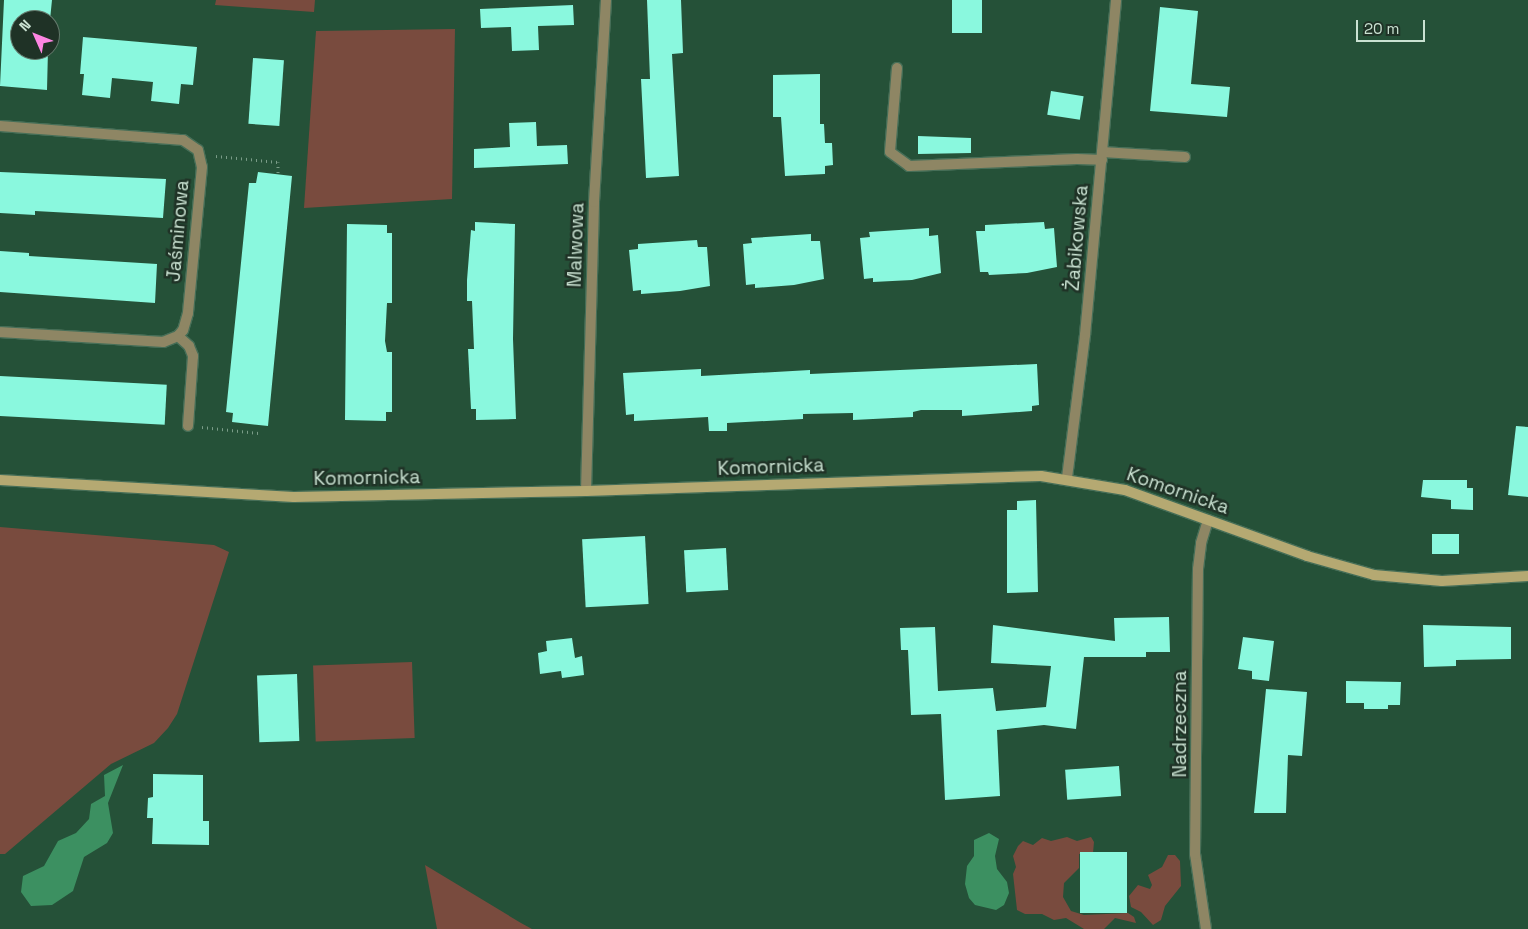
<!DOCTYPE html>
<meta charset="utf-8">
<style>
body{margin:0}
#map{position:relative;width:1528px;height:929px;overflow:hidden;background:#255138;font-family:"Space Grotesk",sans-serif}
div>[style]{position:absolute}
[style*='--x']{left:calc(var(--x)*1px);top:calc(var(--y)*1px);width:calc(var(--w)*1px);rotate:calc(var(--a)*1deg)}
.green>*{inset:0;background:#794b3e;transform-origin:0 0}
.water>*{inset:0;background:#3c9061}
.building>*{inset:0;background:#8af8de;transform-origin:0 0}
.path>*{height:3px;margin-top:-1.5px;transform-origin:0;background:repeating-linear-gradient(90deg,#7a9c88 0 1px,transparent 0 5px)}
.roads{filter:drop-shadow(1px 0 #466e57) drop-shadow(-1px 0 #466e57) drop-shadow(0 1px #466e57) drop-shadow(0 -1px #466e57)}
.lane>*{height:10px;margin:-5px;padding:0 5px;transform-origin:5px;border-radius:5px;background:#8e8664}
.street>*{height:10px;margin:-5px;padding:0 5px;transform-origin:5px;border-radius:5px;background:#8e8664}
.secondary>*{height:10px;margin:-5px;padding:0 5px;transform-origin:5px;border-radius:5px;background:#b5a972}
span{translate:-50% -50%;white-space:nowrap;text-align:center;line-height:1.15;-webkit-text-stroke:5px #1f3226;paint-order:stroke}
.street-label{font-size:19px;color:#cae2d2}
.north{position:absolute;left:10px;top:10px;width:50px;height:50px;box-sizing:border-box;background:#1f3226;border:1px solid #63786b;border-radius:50%;rotate:314deg;font-size:14px;font-weight:700;line-height:20px;text-align:center;color:#cae2d2}
.north::after{content:'';display:block;margin:auto;width:18px;height:22px;background:#fd86e2;clip-path:polygon(50% 0,100% 100%,50% 72%,0 100%)}
.scale{position:absolute;left:1356px;top:20px;width:69px;height:22px;box-sizing:border-box;border:2px solid #cae2d2;border-top:0;padding-left:6px;font-size:15px;line-height:18px;white-space:nowrap;color:#cae2d2;-webkit-text-stroke:4px #1f3226;paint-order:stroke}
</style>
<div id="map">
<div class="green">
<i style="clip-path:polygon(216px 0,315px 0,314px 12px,215px 5px)"></i>
<i style="clip-path:polygon(455px 29px,452px 199px,304px 208px,316px 31px)"></i>
<i style="clip-path:polygon(0 527px,214px 545px,229px 552px,177px 714px,168px 728px,154px 743px,111px 764px,5px 854px,0 854px)"></i>
<i style="left:412px;top:662px;width:76px;height:99px;rotate:88deg"></i>
<i style="clip-path:polygon(1067px 837px,1077px 841px,1091px 837px,1094px 842px,1093px 853px,1079px 854px,1079px 868px,1064px 883px,1063px 897px,1071px 911px,1084px 915px,1128px 913px,1134px 917px,1136px 923px,1115px 918px,1104px 929px,1084px 929px,1066px 918px,1054px 920px,1042px 914px,1025px 914px,1017px 910px,1013px 874px,1016px 867px,1013px 856px,1018px 846px,1023px 841px,1033px 845px,1042px 838px,1051px 841px)"></i>
<i style="clip-path:polygon(1168px 855px,1175px 855px,1180px 861px,1181px 886px,1165px 906px,1161px 920px,1153px 925px,1141px 912px,1131px 907px,1129px 896px,1138px 885px,1150px 889px,1152px 885px,1148px 875px,1162px 867px)"></i>
<i style="clip-path:polygon(425px 865px,521px 923px,532px 929px,437px 929px)"></i>
</div>
<div class="water">
<i style="clip-path:polygon(123px 765px,108px 803px,113px 833px,107px 843px,84px 857px,73px 891px,52px 905px,31px 906px,21px 892px,23px 876px,44px 866px,58px 841px,76px 833px,89px 819px,91px 804px,105px 796px,104px 775px)"></i>
<i style="clip-path:polygon(989px 833px,999px 839px,995px 856px,997px 869px,1007px 882px,1009px 893px,1004px 905px,996px 910px,975px 905px,969px 898px,965px 884px,967px 866px,974px 856px,974px 840px)"></i>
</div>
<div class="building">
<i style="clip-path:polygon(4px 0,52px 0,50px 20px,20px 20px,20px 50px,48px 50px,47px 90px,0 86px)"></i>
<i style="clip-path:polygon(647px 0,681px 0,683px 53px,672px 54px,679px 176px,646px 178px,641px 79px,650px 79px)"></i>
<i style="left:952px;top:0;width:30px;height:33px"></i>
<i style="clip-path:polygon(573px 5px,574px 25px,538px 26px,539px 50px,512px 51px,511px 27px,481px 28px,480px 9px)"></i>
<i style="clip-path:polygon(1160px 7px,1198px 11px,1191px 84px,1230px 87px,1227px 117px,1150px 111px)"></i>
<i style="clip-path:polygon(83px 37px,197px 47px,193px 85px,181px 84px,179px 104px,151px 101px,153px 82px,112px 78px,110px 98px,82px 95px,84px 74px,80px 74px)"></i>
<i style="left:253px;top:58px;width:31px;height:66px;rotate:4deg"></i>
<i style="clip-path:polygon(820px 74px,820px 124px,824px 124px,825px 143px,832px 143px,833px 165px,825px 166px,825px 174px,785px 176px,781px 117px,773px 117px,773px 75px)"></i>
<i style="left:1051px;top:91px;width:33px;height:24px;rotate:9deg"></i>
<i style="clip-path:polygon(536px 122px,537px 146px,567px 145px,568px 164px,474px 168px,474px 149px,510px 147px,509px 123px)"></i>
<i style="clip-path:polygon(918px 136px,971px 138px,971px 153px,918px 154px)"></i>
<i style="clip-path:polygon(0 172px,166px 179px,163px 218px,35px 211px,35px 215px,0 213px)"></i>
<i style="clip-path:polygon(258px 172px,292px 176px,268px 426px,232px 422px,233px 413px,226px 412px,249px 183px,256px 183px)"></i>
<i style="clip-path:polygon(475px 222px,515px 224px,513px 339px,516px 419px,476px 420px,476px 409px,471px 409px,468px 349px,474px 349px,472px 301px,467px 301px,467px 280px,471px 230px,475px 231px)"></i>
<i style="clip-path:polygon(1044px 222px,1045px 229px,1054px 228px,1057px 267px,1027px 273px,989px 275px,988px 272px,980px 272px,976px 231px,985px 231px,985px 225px)"></i>
<i style="clip-path:polygon(347px 224px,387px 225px,387px 233px,392px 233px,392px 303px,387px 303px,385px 341px,387px 352px,392px 352px,392px 412px,386px 412px,386px 421px,345px 420px)"></i>
<i style="clip-path:polygon(929px 228px,929px 236px,938px 235px,941px 273px,912px 280px,873px 282px,873px 278px,864px 279px,860px 238px,870px 237px,869px 232px)"></i>
<i style="clip-path:polygon(811px 234px,811px 241px,820px 241px,824px 279px,794px 285px,755px 288px,755px 284px,746px 285px,743px 244px,752px 243px,751px 238px)"></i>
<i style="clip-path:polygon(697px 240px,698px 247px,707px 247px,710px 286px,680px 291px,641px 294px,641px 290px,633px 291px,629px 250px,638px 249px,638px 244px)"></i>
<i style="clip-path:polygon(0 251px,29px 253px,29px 256px,157px 264px,155px 303px,0 292px)"></i>
<i style="clip-path:polygon(1037px 364px,1039px 405px,1032px 406px,1032px 411px,962px 416px,962px 410px,921px 410px,913px 412px,913px 417px,853px 420px,853px 413px,803px 414px,803px 419px,727px 423px,727px 431px,709px 431px,708px 417px,634px 421px,634px 414px,626px 415px,623px 373px,701px 369px,701px 376px,810px 370px,810px 374px)"></i>
<i style="left:0;top:376px;width:167px;height:40px;rotate:3deg"></i>
<i style="clip-path:polygon(1516px 426px,1528px 427px,1528px 497px,1508px 495px)"></i>
<i style="clip-path:polygon(1423px 480px,1467px 480px,1467px 488px,1473px 488px,1473px 510px,1451px 509px,1451px 500px,1421px 497px)"></i>
<i style="clip-path:polygon(1036px 500px,1038px 592px,1007px 593px,1007px 510px,1017px 510px,1017px 501px)"></i>
<i style="left:1459px;top:534px;width:20px;height:27px;rotate:90deg"></i>
<i style="left:645px;top:536px;width:68px;height:63px;rotate:87deg"></i>
<i style="left:726px;top:548px;width:42px;height:42px;rotate:87deg"></i>
<i style="clip-path:polygon(1169px 617px,1170px 652px,1146px 652px,1146px 657px,1084px 657px,1076px 729px,1044px 725px,997px 730px,1000px 796px,945px 800px,941px 714px,911px 715px,908px 650px,901px 650px,900px 628px,935px 627px,938px 691px,993px 688px,996px 711px,1046px 707px,1051px 666px,991px 663px,993px 625px,1115px 641px,1114px 618px)"></i>
<i style="clip-path:polygon(1423px 625px,1511px 627px,1511px 659px,1456px 660px,1456px 666px,1424px 667px)"></i>
<i style="clip-path:polygon(1243px 637px,1274px 641px,1269px 681px,1252px 679px,1252px 671px,1238px 669px)"></i>
<i style="clip-path:polygon(572px 638px,575px 658px,582px 656px,584px 675px,562px 678px,561px 671px,540px 674px,538px 653px,547px 651px,546px 641px)"></i>
<i style="left:297px;top:674px;width:67px;height:40px;rotate:88deg"></i>
<i style="clip-path:polygon(1346px 681px,1401px 682px,1400px 705px,1388px 705px,1388px 709px,1364px 709px,1364px 703px,1346px 703px)"></i>
<i style="clip-path:polygon(1266px 689px,1307px 692px,1302px 756px,1288px 755px,1286px 813px,1254px 813px)"></i>
<i style="left:1119px;top:766px;width:30px;height:54px;rotate:86deg"></i>
<i style="clip-path:polygon(153px 774px,203px 775px,203px 821px,209px 821px,209px 845px,152px 844px,153px 818px,147px 818px,148px 798px,153px 797px)"></i>
<i style="left:1127px;top:852px;width:61px;height:47px;rotate:90deg"></i>
</div>
<div class="path">
<i style="--x:216;--y:156;--w:62;--a:5.5"></i>
<i style="--x:278;--y:162;--w:13;--a:90"></i>
<i style="--x:202;--y:427;--w:57;--a:6"></i>
</div>
<div class="roads">
<div class="lane">
<i style="--x:897;--y:68;--w:84;--a:94.8"></i>
<i style="--x:890;--y:152;--w:24;--a:36"></i>
<i style="--x:909;--y:166;--w:168;--a:-2.4"></i>
<i style="--x:1077;--y:159;--w:25;--a:2"></i>
<i style="--x:1102;--y:152;--w:83;--a:3.4"></i>
<i style="--x:178;--y:336;--w:15;--a:42"></i>
<i style="--x:189;--y:346;--w:11;--a:68"></i>
<i style="--x:193;--y:356;--w:70;--a:94.1"></i>
</div>
<div class="street">
<i style="--x:0;--y:126;--w:184;--a:4.4"></i>
<i style="--x:183;--y:140;--w:18;--a:34"></i>
<i style="--x:198;--y:150;--w:17;--a:77"></i>
<i style="--x:202;--y:167;--w:147;--a:95.5"></i>
<i style="--x:188;--y:313;--w:18;--a:106"></i>
<i style="--x:183;--y:330;--w:8;--a:130"></i>
<i style="--x:178;--y:336;--w:16;--a:158"></i>
<i style="--x:163;--y:342;--w:163;--a:-176.5"></i>
<i style="--x:1067;--y:478;--w:144;--a:-82.8"></i>
<i style="--x:1085;--y:335;--w:336;--a:-84.7"></i>
<i style="--x:586;--y:491;--w:289;--a:-88.4"></i>
<i style="--x:594;--y:202;--w:202;--a:-86.6"></i>
<i style="--x:1206;--y:929;--w:76;--a:-98.3"></i>
<i style="--x:1195;--y:854;--w:285;--a:-89.4"></i>
<i style="--x:1198;--y:569;--w:26;--a:-83"></i>
<i style="--x:1201;--y:543;--w:24;--a:-73"></i>
</div>
<div class="secondary">
<i style="--x:0;--y:480;--w:294;--a:3.3"></i>
<i style="--x:294;--y:497;--w:292;--a:-1.2"></i>
<i style="--x:586;--y:491;--w:455;--a:-1.9"></i>
<i style="--x:1041;--y:476;--w:85;--a:9.5"></i>
<i style="--x:1125;--y:490;--w:194;--a:19.9"></i>
<i style="--x:1307;--y:556;--w:70;--a:15.8"></i>
<i style="--x:1374;--y:575;--w:68;--a:5"></i>
<i style="--x:1442;--y:581;--w:86;--a:-3.3"></i>
</div>
</div>
<div class="street-label">
<span style="left:178px;top:231px;rotate:-85deg">Jaśminowa</span>
<span style="left:1077px;top:238px;rotate:-85deg">Żabikowska</span>
<span style="left:576px;top:245px;rotate:-88deg">Malwowa</span>
<span style="left:771px;top:467px;rotate:-2deg">Komornicka</span>
<span style="left:367px;top:478px;rotate:-1deg">Komornicka</span>
<span style="left:1178px;top:491px;rotate:19deg">Komornicka</span>
<span style="left:1180px;top:724px;rotate:-90deg">Nadrzeczna</span>
</div>
<div class="north">N</div>
<div class="scale">20 m</div>
</div>
